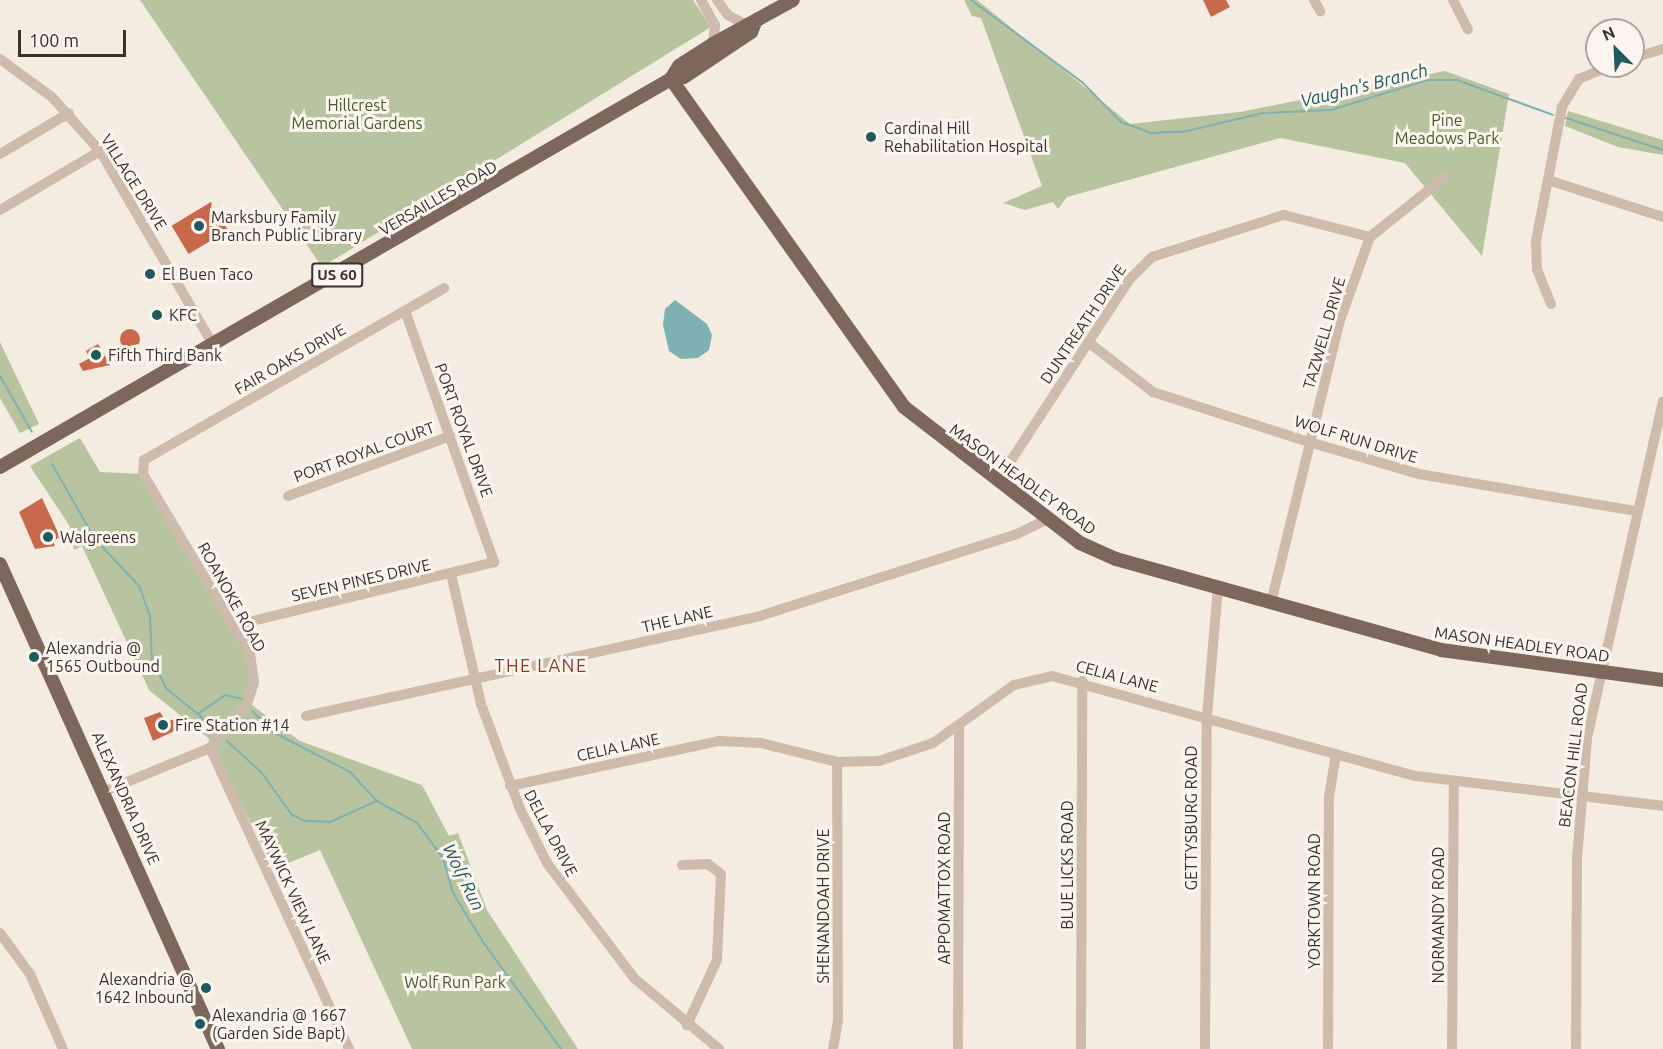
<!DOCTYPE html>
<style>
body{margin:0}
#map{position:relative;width:1663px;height:1049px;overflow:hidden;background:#f4ebe1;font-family:Ubuntu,sans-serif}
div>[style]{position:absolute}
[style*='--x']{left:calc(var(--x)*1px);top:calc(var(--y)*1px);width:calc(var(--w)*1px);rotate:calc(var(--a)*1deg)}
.green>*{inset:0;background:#b8c4a0}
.water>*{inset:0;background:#7fb0b2}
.stream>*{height:2px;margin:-1px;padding:0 1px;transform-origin:1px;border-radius:1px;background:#7fb0b2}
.building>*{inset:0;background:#c8694b;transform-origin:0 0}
.round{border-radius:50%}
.minor>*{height:10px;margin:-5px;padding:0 5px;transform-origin:5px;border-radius:5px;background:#cdbbac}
.major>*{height:14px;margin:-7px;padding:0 7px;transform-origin:7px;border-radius:7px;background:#7d675c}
.dots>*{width:16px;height:16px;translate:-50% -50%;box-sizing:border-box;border:3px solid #fbf5ee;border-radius:50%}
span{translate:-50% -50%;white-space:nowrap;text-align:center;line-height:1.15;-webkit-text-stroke:6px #fbf5ee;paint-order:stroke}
.shield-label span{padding:2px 4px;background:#fbf5ee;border:2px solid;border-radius:4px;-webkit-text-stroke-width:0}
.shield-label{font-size:15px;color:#3b302b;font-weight:700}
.park-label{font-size:16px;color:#4a5a2e}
.poi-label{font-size:16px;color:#3b302b}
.left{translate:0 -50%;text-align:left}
.right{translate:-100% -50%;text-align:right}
.street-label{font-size:16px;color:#3b302b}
.water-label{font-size:18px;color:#1f5a5e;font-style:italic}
.neighbourhood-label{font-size:18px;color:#8c3b22;letter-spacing:1.5px}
.north{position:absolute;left:1585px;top:18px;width:60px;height:60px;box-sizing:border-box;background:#fbf5ee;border:2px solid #aea6a0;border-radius:50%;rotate:336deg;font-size:16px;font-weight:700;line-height:24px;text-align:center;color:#3b302b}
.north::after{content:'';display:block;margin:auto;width:21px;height:27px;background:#1f5a5e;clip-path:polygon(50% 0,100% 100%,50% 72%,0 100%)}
.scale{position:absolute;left:18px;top:30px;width:108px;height:27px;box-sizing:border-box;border:3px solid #3b302b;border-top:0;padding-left:8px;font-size:18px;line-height:21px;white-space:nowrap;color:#3b302b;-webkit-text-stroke:4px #fbf5ee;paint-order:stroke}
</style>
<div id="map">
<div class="green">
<i style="clip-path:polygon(140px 0,693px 0,711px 27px,322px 267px)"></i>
<i style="clip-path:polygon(964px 0,977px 0,1130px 124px,1240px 112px,1445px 71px,1509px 94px,1482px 256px,1405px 163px,1280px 138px,1067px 197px,1058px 209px,1053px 202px,1025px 210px,1003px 203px,1042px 186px,981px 18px,972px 16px)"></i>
<i style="clip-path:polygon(1568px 111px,1663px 140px,1663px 155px,1618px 147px,1565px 126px)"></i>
<i style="clip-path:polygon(0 342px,39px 424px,20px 433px,0 398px)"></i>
<i style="clip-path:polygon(80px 438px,100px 472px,143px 474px,252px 662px,248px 702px,300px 741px,422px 785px,449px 836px,458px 833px,487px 910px,578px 1049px,412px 1049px,320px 850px,274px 869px,208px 738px,149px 690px,82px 546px,74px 550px,69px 525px,30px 466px)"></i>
</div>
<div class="water">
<i style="clip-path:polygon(675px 300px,707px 324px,712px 335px,709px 350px,698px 358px,681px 359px,669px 351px,663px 325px,665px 309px)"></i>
</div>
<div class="stream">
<i style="--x:971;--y:0;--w:138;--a:36.5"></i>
<i style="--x:1082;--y:82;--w:56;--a:45.7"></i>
<i style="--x:1121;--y:122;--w:33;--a:20"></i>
<i style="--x:1152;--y:133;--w:35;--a:-3"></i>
<i style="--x:1187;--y:131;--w:78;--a:-13.3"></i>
<i style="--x:1263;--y:113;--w:68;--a:-2.5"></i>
<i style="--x:1331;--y:110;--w:102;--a:-17.2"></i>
<i style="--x:1428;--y:80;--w:29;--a:0"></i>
<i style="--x:1457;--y:80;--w:102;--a:20"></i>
<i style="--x:1566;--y:118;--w:102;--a:18.3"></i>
<i style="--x:0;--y:376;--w:64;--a:60.3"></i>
<i style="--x:52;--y:464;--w:86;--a:60.2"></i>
<i style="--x:95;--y:539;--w:64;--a:46.9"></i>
<i style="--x:139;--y:586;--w:33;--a:70"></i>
<i style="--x:150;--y:617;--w:44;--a:87.4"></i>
<i style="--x:152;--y:661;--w:32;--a:62"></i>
<i style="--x:167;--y:689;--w:40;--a:39"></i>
<i style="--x:198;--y:714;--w:33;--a:-35"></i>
<i style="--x:225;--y:695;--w:17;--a:13"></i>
<i style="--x:252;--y:711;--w:30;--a:45"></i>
<i style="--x:273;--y:732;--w:87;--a:27.5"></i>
<i style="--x:350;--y:772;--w:40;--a:47"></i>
<i style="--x:377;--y:801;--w:46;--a:28.8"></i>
<i style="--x:417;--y:823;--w:44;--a:53.4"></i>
<i style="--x:443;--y:858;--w:36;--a:74"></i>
<i style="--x:453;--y:893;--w:57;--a:58.5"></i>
<i style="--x:483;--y:942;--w:132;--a:53.9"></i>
<i style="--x:199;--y:715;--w:23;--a:43"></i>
<i style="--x:227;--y:741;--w:47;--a:42.4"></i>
<i style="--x:262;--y:773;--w:52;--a:54.5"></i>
<i style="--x:292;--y:815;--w:14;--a:25"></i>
<i style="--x:305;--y:821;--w:25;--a:2"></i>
<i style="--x:330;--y:822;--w:51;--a:-24.1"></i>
</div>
<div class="building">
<i style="clip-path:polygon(1203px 0,1226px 0,1230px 7px,1211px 17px)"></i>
<i style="left:211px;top:202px;width:33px;height:46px;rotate:59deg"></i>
<i class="round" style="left:120px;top:329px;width:20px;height:20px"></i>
<i style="clip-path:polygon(98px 344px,110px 365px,83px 371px,79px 364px,90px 358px,86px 351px)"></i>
<i style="clip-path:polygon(42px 498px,60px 537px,53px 541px,55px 546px,35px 549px,19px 512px)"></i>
<i style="clip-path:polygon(160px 712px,167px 722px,177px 718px,181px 728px,153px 741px,144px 718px)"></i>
</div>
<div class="minor">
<i style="--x:701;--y:0;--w:29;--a:61"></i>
<i style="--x:715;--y:25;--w:19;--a:96"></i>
<i style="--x:717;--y:0;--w:19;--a:54"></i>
<i style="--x:728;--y:15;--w:18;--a:29"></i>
<i style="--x:1314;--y:0;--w:13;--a:61"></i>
<i style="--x:1453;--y:0;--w:33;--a:63"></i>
<i style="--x:1633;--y:58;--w:31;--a:-17"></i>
<i style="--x:0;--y:59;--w:64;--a:36.2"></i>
<i style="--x:52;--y:97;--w:72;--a:48.4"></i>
<i style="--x:100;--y:151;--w:224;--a:59.7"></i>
<i style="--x:0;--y:154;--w:80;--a:-30.7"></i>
<i style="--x:1548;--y:180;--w:121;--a:17.8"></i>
<i style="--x:0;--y:210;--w:116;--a:-30.5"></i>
<i style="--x:1551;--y:304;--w:38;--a:-112"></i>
<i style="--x:1537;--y:269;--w:28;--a:-92"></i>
<i style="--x:1536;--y:241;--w:136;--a:-79"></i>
<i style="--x:1562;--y:107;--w:33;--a:-59"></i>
<i style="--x:1579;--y:79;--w:33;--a:-23"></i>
<i style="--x:1088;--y:342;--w:82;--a:37.6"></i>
<i style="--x:1153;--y:392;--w:164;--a:17.8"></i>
<i style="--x:1309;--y:442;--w:115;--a:16.2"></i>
<i style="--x:1419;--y:474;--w:219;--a:9.7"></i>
<i style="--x:997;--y:482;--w:241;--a:-56.8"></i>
<i style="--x:1129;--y:280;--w:33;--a:-45"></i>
<i style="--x:1152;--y:257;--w:139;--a:-17.7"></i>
<i style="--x:1284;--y:215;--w:89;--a:14.3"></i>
<i style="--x:288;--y:496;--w:173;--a:-20.3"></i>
<i style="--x:451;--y:574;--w:133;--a:77"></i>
<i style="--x:481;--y:704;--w:112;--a:69.6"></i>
<i style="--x:520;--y:809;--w:60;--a:63.4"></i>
<i style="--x:547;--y:863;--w:144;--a:52.9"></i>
<i style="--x:634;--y:978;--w:111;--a:39.9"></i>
<i style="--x:1271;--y:603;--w:288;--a:-76.3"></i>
<i style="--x:1339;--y:323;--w:91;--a:-70.2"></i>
<i style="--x:1370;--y:237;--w:96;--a:-38.7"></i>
<i style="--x:232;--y:626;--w:270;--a:-13.7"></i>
<i style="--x:494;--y:562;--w:266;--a:-109.5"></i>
<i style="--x:306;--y:716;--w:465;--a:-12.4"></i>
<i style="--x:760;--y:616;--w:270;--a:-17.7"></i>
<i style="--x:1017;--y:534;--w:32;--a:-26"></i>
<i style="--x:210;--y:748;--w:332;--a:65.2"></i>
<i style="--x:510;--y:786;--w:214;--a:-12.2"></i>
<i style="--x:719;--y:741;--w:42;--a:2.7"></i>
<i style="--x:761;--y:743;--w:78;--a:14"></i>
<i style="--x:837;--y:762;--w:42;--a:-1.4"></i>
<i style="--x:879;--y:761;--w:57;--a:-18.4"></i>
<i style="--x:933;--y:743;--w:100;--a:-35.6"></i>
<i style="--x:1014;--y:685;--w:39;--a:-13"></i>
<i style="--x:1052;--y:676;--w:377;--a:15.4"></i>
<i style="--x:1416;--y:776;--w:249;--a:6.9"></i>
<i style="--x:105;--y:791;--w:113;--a:-22.3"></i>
<i style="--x:210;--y:748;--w:57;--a:-49.9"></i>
<i style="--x:247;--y:704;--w:23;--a:-72"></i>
<i style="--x:254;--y:682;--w:29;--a:-98"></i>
<i style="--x:250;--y:653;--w:209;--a:-120.9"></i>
<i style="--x:143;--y:474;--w:14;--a:-86"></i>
<i style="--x:144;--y:460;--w:346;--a:-29.8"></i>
<i style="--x:682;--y:865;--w:26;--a:-2"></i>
<i style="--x:708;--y:864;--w:16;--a:38"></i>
<i style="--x:721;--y:874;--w:86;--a:92.7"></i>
<i style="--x:717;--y:960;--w:72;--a:114.8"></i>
<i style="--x:0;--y:933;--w:51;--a:53.8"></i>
<i style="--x:30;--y:974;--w:82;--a:66.3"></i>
<i style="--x:833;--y:1049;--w:29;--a:-80"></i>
<i style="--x:838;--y:1020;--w:258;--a:-90.2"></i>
<i style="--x:958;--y:1049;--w:321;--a:-89.8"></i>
<i style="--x:1081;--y:1049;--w:368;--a:-89.8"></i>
<i style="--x:1205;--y:1049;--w:333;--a:-89.7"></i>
<i style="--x:1207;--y:716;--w:128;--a:-85.1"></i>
<i style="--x:1328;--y:1049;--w:252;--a:-89.8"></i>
<i style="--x:1329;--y:797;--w:44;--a:-80.8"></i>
<i style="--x:1452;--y:1049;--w:268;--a:-89.6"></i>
<i style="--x:1576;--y:1049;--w:191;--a:-89.7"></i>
<i style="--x:1577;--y:858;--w:120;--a:-85.2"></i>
<i style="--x:1587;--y:738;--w:345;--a:-77.3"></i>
</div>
<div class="major">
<i style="--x:671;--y:79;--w:402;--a:54.6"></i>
<i style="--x:904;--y:407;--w:222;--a:37.7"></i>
<i style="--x:1080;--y:543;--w:39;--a:24"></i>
<i style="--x:1116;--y:559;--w:337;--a:15.6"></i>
<i style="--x:1441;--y:650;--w:224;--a:7.7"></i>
<i style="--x:671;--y:79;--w:15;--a:-58"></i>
<i style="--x:679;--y:66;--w:40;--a:-32.9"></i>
<i style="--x:713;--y:44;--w:91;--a:-28.8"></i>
<i style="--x:0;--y:467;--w:775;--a:-30.04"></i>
<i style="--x:671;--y:79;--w:13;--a:-9"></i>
<i style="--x:684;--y:77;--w:81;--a:-33.9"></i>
<i style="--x:751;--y:32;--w:8;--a:-67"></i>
<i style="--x:0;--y:564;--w:532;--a:65.8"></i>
</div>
<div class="dots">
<i style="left:871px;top:137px;background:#1f5a5e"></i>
<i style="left:199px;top:226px;background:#1f5a5e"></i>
<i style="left:150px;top:274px;background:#1f5a5e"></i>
<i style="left:157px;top:315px;background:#1f5a5e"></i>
<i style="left:96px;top:355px;background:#1f5a5e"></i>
<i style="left:48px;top:537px;background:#1f5a5e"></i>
<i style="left:34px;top:657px;background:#1f5a5e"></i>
<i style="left:163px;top:725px;background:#1f5a5e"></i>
<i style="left:206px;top:988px;background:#1f5a5e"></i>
<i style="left:200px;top:1024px;background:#1f5a5e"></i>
</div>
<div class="shield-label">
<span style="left:337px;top:275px">US 60</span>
</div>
<div class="park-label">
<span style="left:357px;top:114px">Hillcrest<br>Memorial Gardens</span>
<span style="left:1447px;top:129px">Pine<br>Meadows Park</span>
<span style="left:455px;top:982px">Wolf Run Park</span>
</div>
<div class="poi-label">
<span class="left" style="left:884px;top:137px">Cardinal Hill<br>Rehabilitation Hospital</span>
<span class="left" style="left:211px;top:226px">Marksbury Family<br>Branch Public Library</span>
<span class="left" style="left:162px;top:274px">El Buen Taco</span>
<span class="left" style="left:169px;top:315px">KFC</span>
<span class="left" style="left:108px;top:355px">Fifth Third Bank</span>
<span class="left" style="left:60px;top:537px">Walgreens</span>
<span class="left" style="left:46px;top:657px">Alexandria @<br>1565 Outbound</span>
<span class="left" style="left:175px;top:725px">Fire Station #14</span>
<span class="right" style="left:194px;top:988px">Alexandria @<br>1642 Inbound</span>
<span class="left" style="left:212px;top:1024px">Alexandria @ 1667<br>(Garden Side Bapt)</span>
</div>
<div class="street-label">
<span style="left:134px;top:182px;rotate:58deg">VILLAGE DRIVE</span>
<span style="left:438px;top:198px;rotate:-30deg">VERSAILLES ROAD</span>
<span style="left:1083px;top:324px;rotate:-56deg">DUNTREATH DRIVE</span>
<span style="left:1324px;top:333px;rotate:-74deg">TAZWELL DRIVE</span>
<span style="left:290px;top:359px;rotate:-30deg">FAIR OAKS DRIVE</span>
<span style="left:464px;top:430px;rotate:70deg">PORT ROYAL DRIVE</span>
<span style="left:1356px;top:439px;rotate:17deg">WOLF RUN DRIVE</span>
<span style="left:364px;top:452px;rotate:-20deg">PORT ROYAL COURT</span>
<span style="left:1023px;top:479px;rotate:36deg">MASON HEADLEY ROAD</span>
<span style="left:361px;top:580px;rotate:-13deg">SEVEN PINES DRIVE</span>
<span style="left:232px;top:597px;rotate:61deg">ROANOKE ROAD</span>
<span style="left:677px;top:619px;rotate:-13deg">THE LANE</span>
<span style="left:1522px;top:644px;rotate:8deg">MASON HEADLEY ROAD</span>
<span style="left:1117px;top:676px;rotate:15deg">CELIA LANE</span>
<span style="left:618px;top:747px;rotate:-12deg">CELIA LANE</span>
<span style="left:1573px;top:755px;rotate:-83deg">BEACON HILL ROAD</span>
<span style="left:126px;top:798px;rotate:66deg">ALEXANDRIA DRIVE</span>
<span style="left:1191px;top:818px;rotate:-90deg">GETTYSBURG ROAD</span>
<span style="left:551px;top:833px;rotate:62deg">DELLA DRIVE</span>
<span style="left:1067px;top:865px;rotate:-90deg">BLUE LICKS ROAD</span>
<span style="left:944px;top:888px;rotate:-90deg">APPOMATTOX ROAD</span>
<span style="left:293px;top:892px;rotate:65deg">MAYWICK VIEW LANE</span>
<span style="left:1314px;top:901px;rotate:-90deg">YORKTOWN ROAD</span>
<span style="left:823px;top:906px;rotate:-90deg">SHENANDOAH DRIVE</span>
<span style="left:1438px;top:915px;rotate:-90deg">NORMANDY ROAD</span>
</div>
<div class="water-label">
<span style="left:1364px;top:85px;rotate:-14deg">Vaughn's Branch</span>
<span style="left:464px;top:877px;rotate:64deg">Wolf Run</span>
</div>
<div class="neighbourhood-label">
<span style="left:541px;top:665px">THE LANE</span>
</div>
<div class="north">N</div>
<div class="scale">100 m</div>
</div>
